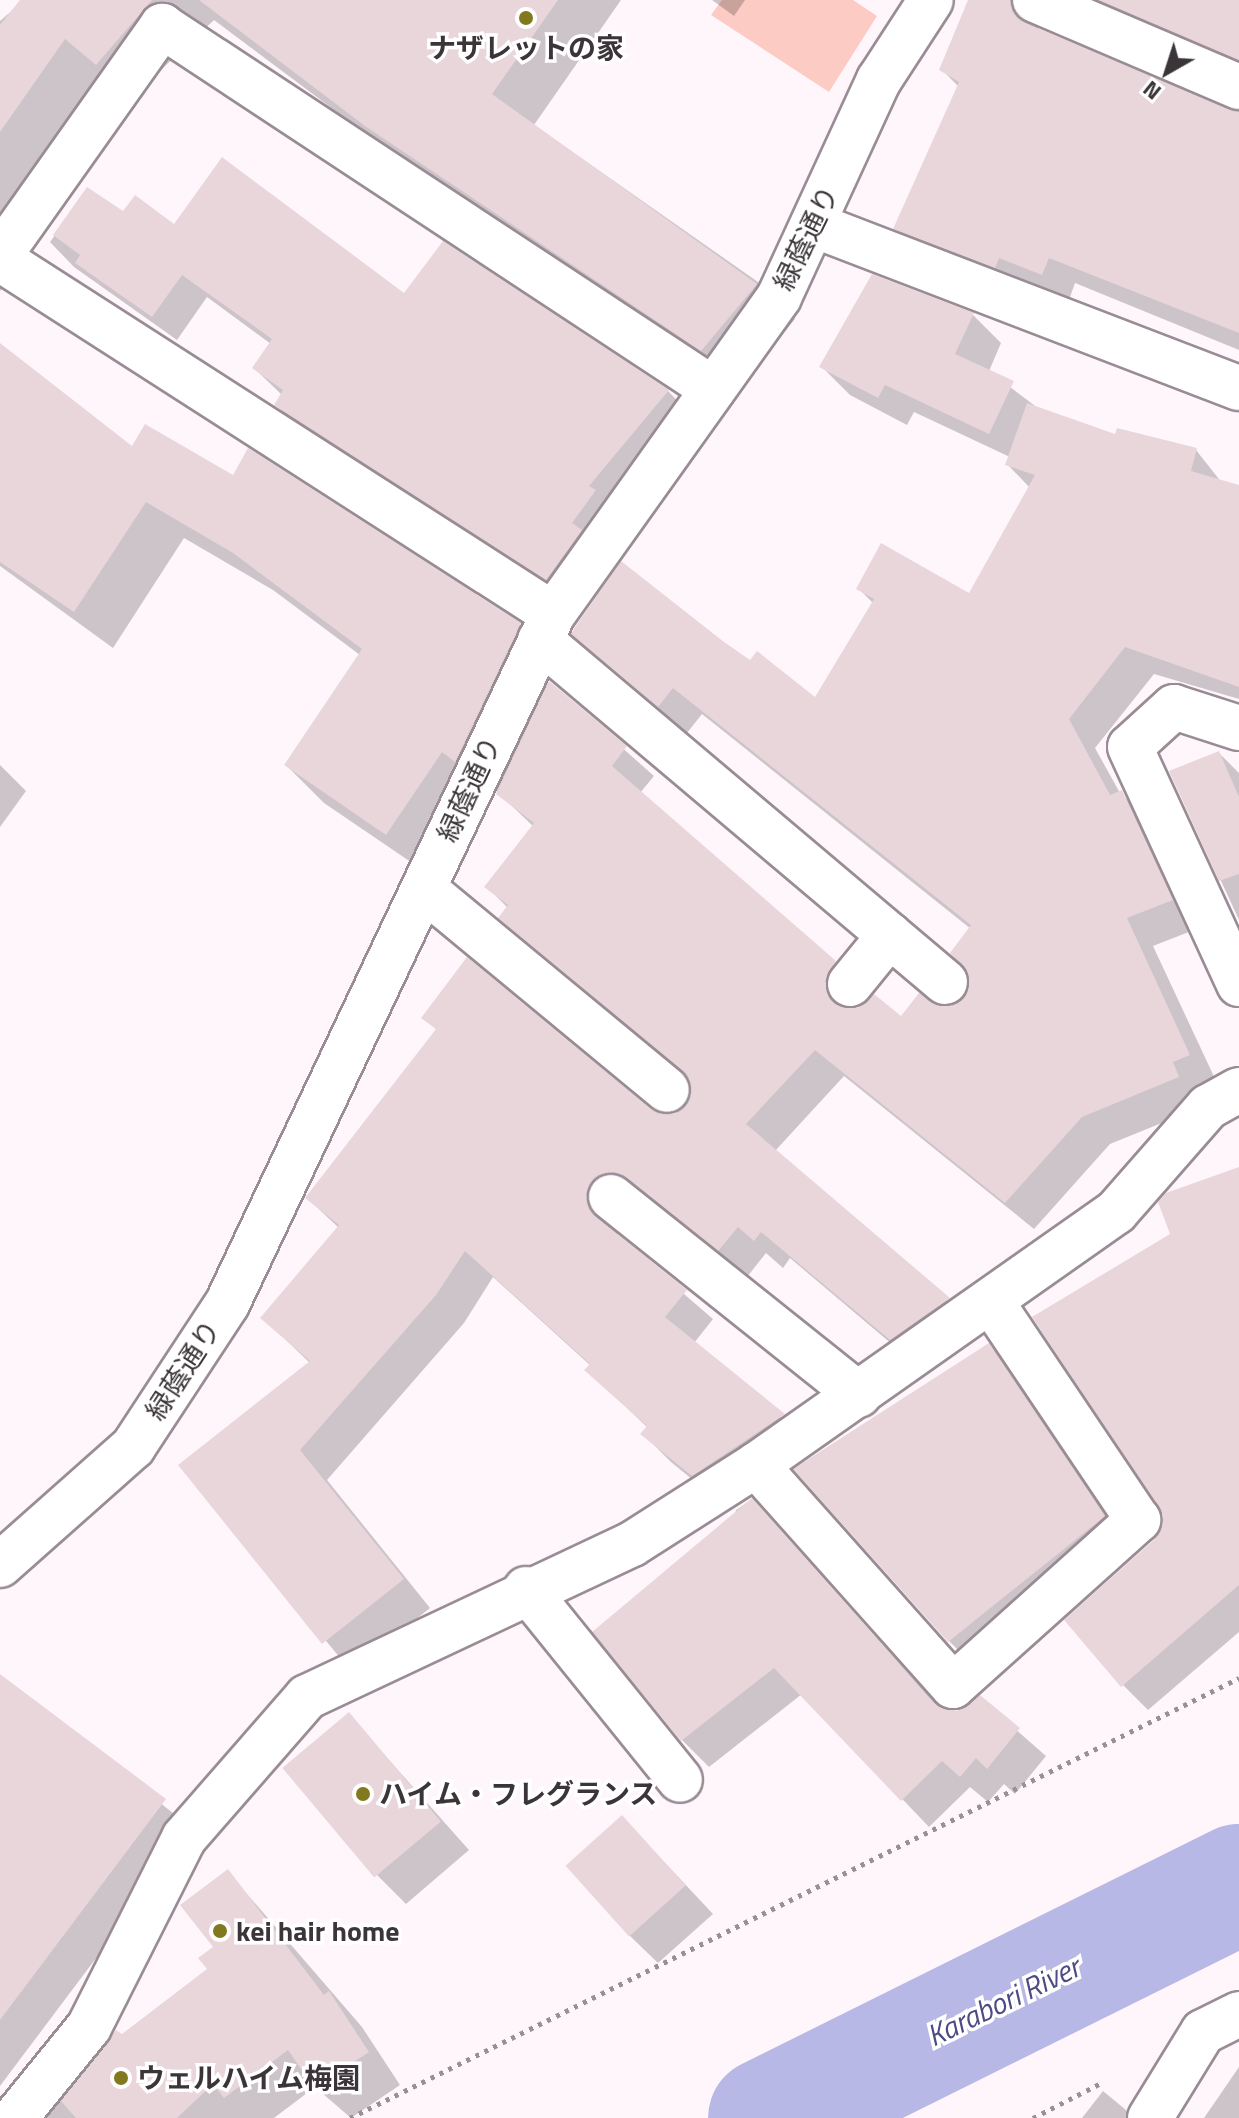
<!DOCTYPE html>
<meta charset="utf-8">
<style>
body{margin:0}
#map{position:relative;width:1239px;height:2118px;overflow:hidden;background:#fff6fc;font-family:"Titillium Web","Noto Sans JP",sans-serif}
div>[style]{position:absolute}
[style*='--x']{left:calc(var(--x)*1px);top:calc(var(--y)*1px);width:calc(var(--w)*1px);rotate:calc(var(--a)*1deg)}
.green>*{inset:0;background:#fccbc4}
.shadow>*{inset:0;background:#0003}
.river>*{height:120px;margin:-60px;padding:0 60px;transform-origin:60px;border-radius:60px;background:#b8b8e6}
.building>*{inset:0;background:#e9d6db;transform-origin:0 0}
.path>*{height:5px;margin-top:-2.5px;transform-origin:0;background:repeating-linear-gradient(90deg,#979095 0 4px,transparent 0 10px)}
.roads{filter:drop-shadow(2px 0 #998c95) drop-shadow(-2px 0 #998c95) drop-shadow(0 2px #998c95) drop-shadow(0 -2px #998c95)}
.minor>*{height:44px;margin:-22px;padding:0 22px;transform-origin:22px;border-radius:22px;background:#fff}
.dots>*{width:22px;height:22px;translate:-50% -50%;box-sizing:border-box;border:4px solid #fff;border-radius:50%}
span{translate:-50% -50%;white-space:nowrap;text-align:center;line-height:1.15;-webkit-text-stroke:7px #fff;paint-order:stroke}
.poi-label{font-size:28px;color:#3b3539;font-weight:700}
.left{translate:0 -50%;text-align:left}
.street-label{font-size:28px;color:#3b3539}
.water-label{font-size:30px;color:#4e4a84;font-style:italic}
.north{position:absolute;left:1127px;top:32px;width:80px;height:80px;-webkit-text-stroke:6px #fff;paint-order:stroke;rotate:219deg;font-size:22px;font-weight:700;line-height:32px;text-align:center;color:#3b3539}
.north::after{content:'';display:block;margin:auto;width:28px;height:36px;background:#3b3539;clip-path:polygon(50% 0,100% 100%,50% 72%,0 100%)}
</style>
<div id="map">
<div class="green">
<i style="clip-path:polygon(722px 0,853px 0,877px 16px,829px 92px,711px 15px)"></i>
</div>
<div class="shadow">
<i style="clip-path:polygon(24px 0,621px 0,534px 125px,758px 282px,795px 319px,740px 387px,405px 163px,214px 20px,1px 221px,33px 253px,0 291px,0 21px)"></i>
<i style="clip-path:polygon(712px 0,745px 0,734px 16px)"></i>
<i style="clip-path:polygon(1005px 0,1239px 0,1239px 73px,1037px 18px,1039px 31px,1239px 111px,1239px 350px,1075px 283px,1069px 300px,922px 254px,896px 228px,959px 87px,942px 70px)"></i>
<i style="clip-path:polygon(88px 189px,123px 214px,404px 296px,668px 391px,692px 416px,572px 603px,301px 429px,276px 405px,282px 395px,254px 368px,271px 344px,207px 297px,177px 340px,74px 267px,50px 242px)"></i>
<i style="clip-path:polygon(973px 315px,1001px 343px,989px 371px,1039px 409px,1117px 436px,1196px 450px,1222px 483px,1239px 488px,1239px 699px,1154px 674px,1095px 748px,1120px 793px,1150px 820px,1199px 928px,1153px 946px,1217px 1083px,1206px 1105px,1110px 1144px,1034px 1229px,844px 1076px,775px 1151px,976px 1327px,919px 1367px,790px 1258px,783px 1268px,766px 1253px,747px 1277px,643px 1199px,613px 1223px,619px 1238px,713px 1319px,694px 1343px,811px 1443px,721px 1503px,671px 1462px,643px 1434px,648px 1428px,587px 1370px,591px 1366px,493px 1277px,464px 1323px,327px 1480px,430px 1608px,351px 1671px,181px 1466px,310px 1363px,263px 1318px,339px 1228px,307px 1198px,437px 1030px,424px 1018px,651px 1112px,676px 1116px,694px 1095px,687px 1077px,500px 917px,508px 908px,487px 887px,534px 827px,496px 791px,493px 798px,480px 788px,424px 871px,324px 803px,286px 765px,360px 655px,273px 590px,184px 538px,113px 648px,0 566px,0 345px,133px 449px,233px 478px,520px 625px,557px 662px,548px 682px,654px 776px,640px 793px,863px 991px,853px 1009px,902px 1019px,965px 1000px,971px 929px,702px 714px,687px 733px,574px 634px,723px 644px,816px 700px,874px 604px,858px 588px,970px 595px,1030px 488px,1008px 465px,1010px 457px,914px 412px,907px 425px,850px 395px,821px 366px)"></i>
<i style="clip-path:polygon(1219px 753px,1239px 773px,1239px 920px,1171px 772px)"></i>
<i style="clip-path:polygon(0 765px,26px 791px,0 827px)"></i>
<i style="clip-path:polygon(1239px 1169px,1239px 1632px,1148px 1710px,1123px 1685px,1165px 1516px,1173px 1235px)"></i>
<i style="clip-path:polygon(989px 1345px,1017px 1374px,1132px 1545px,977px 1669px,949px 1641px)"></i>
<i style="clip-path:polygon(751px 1500px,938px 1706px,958px 1713px,980px 1698px,1046px 1756px,1015px 1794px,1004px 1784px,988px 1802px,970px 1787px,929px 1827px,802px 1694px,709px 1767px,682px 1740px,736px 1510px)"></i>
<i style="clip-path:polygon(8px 1682px,193px 1829px,0 2086px,0 1692px)"></i>
<i style="clip-path:polygon(349px 1715px,469px 1850px,406px 1904px,377px 1875px)"></i>
<i style="clip-path:polygon(622px 1817px,713px 1914px,658px 1963px,629px 1935px)"></i>
<i style="clip-path:polygon(228px 1872px,362px 2027px,400px 2085px,351px 2118px,315px 2087px,274px 2118px,46px 2118px,116px 2033px,122px 2037px,210px 1970px)"></i>
<i style="clip-path:polygon(1239px 2067px,1239px 2118px,1204px 2118px)"></i>
<i style="clip-path:polygon(1103px 2091px,1126px 2110px,1134px 2118px,1082px 2118px)"></i>
</div>
<div class="river">
<i style="--x:768;--y:2118;--w:526;--a:-26.42"></i>
</div>
<div class="building">
<i style="clip-path:polygon(20px 0,152px 0,96px 65px,65px 39px,0 132px,0 25px)"></i>
<i style="clip-path:polygon(199px 0,558px 0,492px 94px,757px 284px,701px 351px,365px 126px)"></i>
<i style="clip-path:polygon(968px 0,1010px 0,1025px 23px,1239px 112px,1239px 333px,1049px 258px,1042px 275px,999px 258px,995px 268px,893px 229px,959px 82px,939px 70px)"></i>
<i style="clip-path:polygon(1099px 0,1239px 0,1239px 60px)"></i>
<i style="clip-path:polygon(222px 157px,404px 293px,443px 241px,669px 390px,589px 486px,596px 490px,572px 523px,582px 530px,546px 580px,274px 405px,283px 390px,252px 368px,272px 339px,182px 275px,152px 317px,75px 263px,80px 255px,53px 235px,87px 187px,123px 211px,135px 195px,174px 224px)"></i>
<i style="clip-path:polygon(872px 274px,974px 313px,955px 354px,1014px 381px,989px 434px,885px 385px,878px 398px,819px 367px)"></i>
<i style="clip-path:polygon(0 343px,132px 446px,145px 424px,233px 475px,248px 448px,521px 623px,455px 762px,442px 752px,386px 835px,284px 765px,362px 649px,233px 553px,146px 502px,74px 612px,0 562px)"></i>
<i style="clip-path:polygon(1027px 403px,1115px 434px,1117px 428px,1197px 448px,1191px 471px,1239px 485px,1239px 687px,1125px 647px,1069px 719px,1110px 795px,1122px 790px,1173px 900px,1127px 918px,1190px 1055px,1173px 1062px,1179px 1077px,1082px 1117px,1005px 1203px,815px 1050px,746px 1124px,950px 1298px,890px 1340px,761px 1232px,754px 1241px,738px 1227px,718px 1251px,626px 1177px,614px 1172px,592px 1181px,586px 1194px,595px 1216px,687px 1290px,665px 1317px,785px 1414px,692px 1476px,640px 1434px,647px 1426px,584px 1370px,590px 1364px,465px 1251px,436px 1295px,300px 1450px,404px 1579px,322px 1644px,178px 1465px,310px 1361px,260px 1318px,339px 1225px,305px 1198px,436px 1029px,421px 1018px,467px 957px,652px 1110px,675px 1114px,691px 1095px,683px 1071px,498px 918px,508px 905px,484px 887px,534px 823px,496px 794px,549px 681px,627px 746px,612px 766px,836px 961px,825px 981px,835px 1004px,858px 1008px,874px 994px,901px 1016px,919px 993px,953px 1006px,969px 987px,968px 973px,950px 953px,971px 925px,673px 688px,658px 707px,571px 634px,575px 627px,621px 561px,724px 642px,750px 660px,757px 651px,815px 697px,874px 599px,856px 589px,881px 543px,969px 593px,1035px 475px,1005px 465px)"></i>
<i style="clip-path:polygon(1219px 751px,1239px 797px,1239px 874px,1219px 881px,1169px 771px)"></i>
<i style="clip-path:polygon(1239px 1167px,1239px 1585px,1121px 1687px,1064px 1620px,1155px 1539px,1163px 1516px,1032px 1317px,1170px 1234px,1158px 1202px,1166px 1193px)"></i>
<i style="clip-path:polygon(989px 1343px,1105px 1516px,948px 1642px,793px 1469px)"></i>
<i style="clip-path:polygon(752px 1498px,934px 1703px,957px 1711px,980px 1695px,1020px 1728px,987px 1769px,976px 1758px,960px 1777px,942px 1761px,901px 1801px,774px 1668px,681px 1741px,592px 1632px)"></i>
<i style="clip-path:polygon(0 1674px,166px 1799px,0 2020px)"></i>
<i style="left:349px;top:1712px;width:143px;height:87px;rotate:50deg"></i>
<i style="left:622px;top:1815px;width:95px;height:76px;rotate:48deg"></i>
<i style="clip-path:polygon(228px 1869px,324px 1995px,329px 1991px,369px 2052px,314px 2088px,288px 2050px,224px 2098px,213px 2084px,177px 2118px,76px 2118px,61px 2101px,116px 2030px,122px 2034px,207px 1969px,198px 1958px,213px 1947px,180px 1905px)"></i>
</div>
<div class="path">
<i style="--x:350;--y:2118;--w:992;--a:-26.33"></i>
<i style="--x:1033;--y:2118;--w:79;--a:-27.2"></i>
</div>
<div class="roads">
<div class="minor">
<i style="--x:1035;--y:0;--w:222;--a:23.1"></i>
<i style="--x:814;--y:225;--w:455;--a:21"></i>
<i style="--x:0;--y:255;--w:281;--a:-54.7"></i>
<i style="--x:162;--y:26;--w:660;--a:33.38"></i>
<i style="--x:0;--y:259;--w:657;--a:32.7"></i>
<i style="--x:540;--y:640;--w:530;--a:40.18"></i>
<i style="--x:1239;--y:728;--w:68;--a:-162.1"></i>
<i style="--x:1174;--y:707;--w:59;--a:137.7"></i>
<i style="--x:1130;--y:747;--w:261;--a:65.3"></i>
<i style="--x:424;--y:889;--w:315;--a:39.6"></i>
<i style="--x:850;--y:984;--w:63;--a:-50.8"></i>
<i style="--x:611;--y:1197;--w:317;--a:38.6"></i>
<i style="--x:756;--y:1465;--w:296;--a:48.3"></i>
<i style="--x:953;--y:1686;--w:249;--a:-41.9"></i>
<i style="--x:1138;--y:1520;--w:264;--a:-123.9"></i>
<i style="--x:0;--y:1565;--w:178;--a:-41.6"></i>
<i style="--x:133;--y:1447;--w:171;--a:-56.7"></i>
<i style="--x:227;--y:1304;--w:763;--a:-64.71"></i>
<i style="--x:553;--y:614;--w:389;--a:-54.5"></i>
<i style="--x:779;--y:297;--w:239;--a:-65.3"></i>
<i style="--x:879;--y:80;--w:95;--a:-57"></i>
<i style="--x:526;--y:1589;--w:245;--a:51.1"></i>
<i style="--x:15;--y:2118;--w:117;--a:-50.9"></i>
<i style="--x:89;--y:2027;--w:212;--a:-63.3"></i>
<i style="--x:184;--y:1838;--w:187;--a:-48.9"></i>
<i style="--x:307;--y:1697;--w:359;--a:-25.2"></i>
<i style="--x:632;--y:1544;--w:147;--a:-32.5"></i>
<i style="--x:756;--y:1465;--w:440;--a:-35.1"></i>
<i style="--x:1116;--y:1212;--w:140;--a:-48.8"></i>
<i style="--x:1208;--y:1107;--w:35;--a:-29"></i>
<i style="--x:1150;--y:2118;--w:101;--a:-58.4"></i>
<i style="--x:1203;--y:2032;--w:40;--a:-26.6"></i>
</div>
</div>
<div class="dots">
<i style="left:526px;top:18px;background:#82791e"></i>
<i style="left:363px;top:1794px;background:#82791e"></i>
<i style="left:220px;top:1931px;background:#82791e"></i>
<i style="left:121px;top:2078px;background:#82791e"></i>
</div>
<div class="poi-label">
<span style="left:526px;top:48px">ナザレットの家</span>
<span class="left" style="left:379px;top:1794px">ハイム・フレグランス</span>
<span class="left" style="left:236px;top:1931px">kei hair home</span>
<span class="left" style="left:137px;top:2078px">ウェルハイム梅園</span>
</div>
<div class="street-label">
<span style="left:806px;top:238px;rotate:-64deg">緑蔭通り</span>
<span style="left:469px;top:789px;rotate:-65deg">緑蔭通り</span>
<span style="left:183px;top:1370px;rotate:-57deg">緑蔭通り</span>
</div>
<div class="water-label">
<span style="left:1003px;top:2001px;rotate:-26deg">Karabori River</span>
</div>
<div class="north">N</div>
</div>
